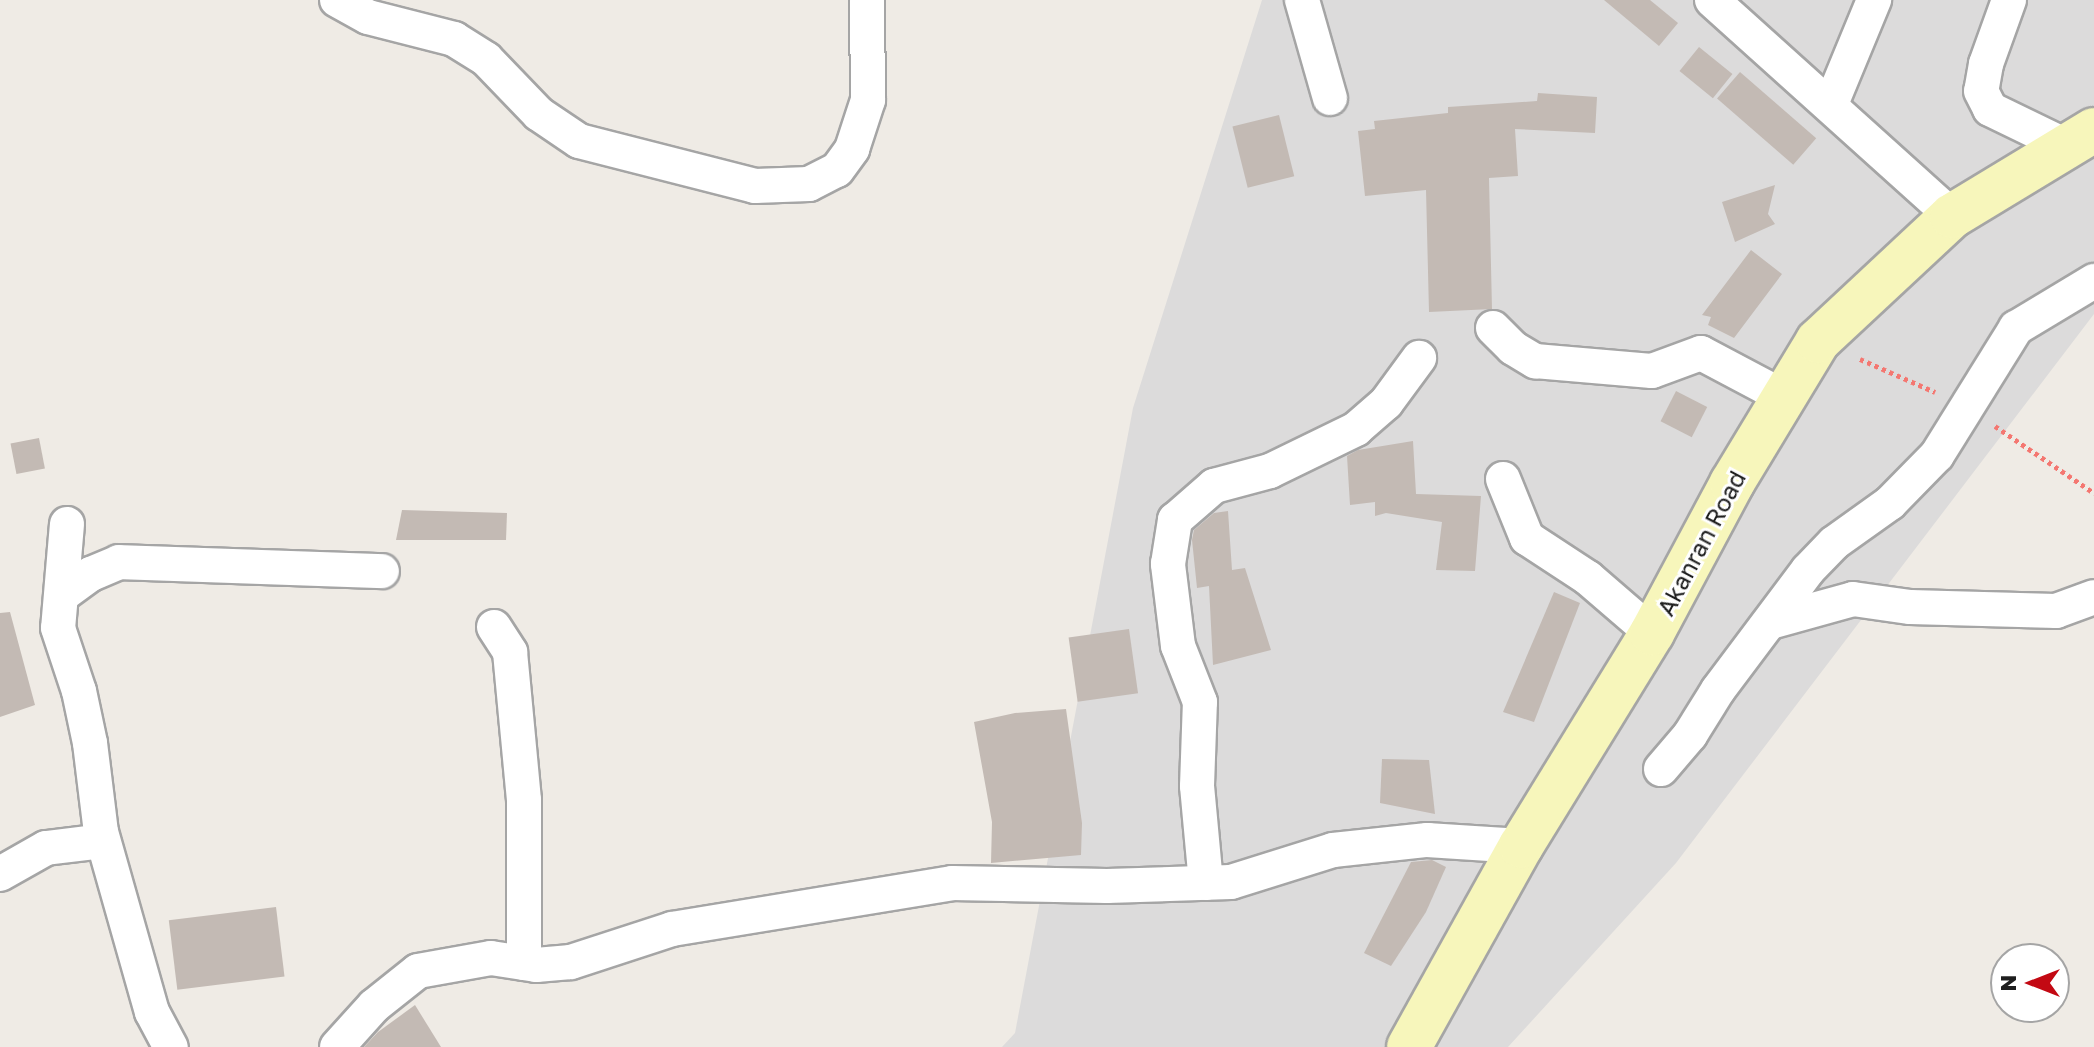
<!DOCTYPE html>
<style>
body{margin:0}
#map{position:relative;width:2094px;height:1047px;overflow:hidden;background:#efebe5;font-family:"Golos Text",sans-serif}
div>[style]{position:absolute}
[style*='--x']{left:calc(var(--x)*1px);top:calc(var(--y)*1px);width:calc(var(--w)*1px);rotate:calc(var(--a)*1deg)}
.residential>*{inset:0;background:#dcdbdb}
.building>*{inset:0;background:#c3bab4;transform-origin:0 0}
.path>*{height:5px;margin-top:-2.5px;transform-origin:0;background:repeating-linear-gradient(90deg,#f47771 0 4px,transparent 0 8px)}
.roads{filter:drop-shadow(2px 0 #a5a5a5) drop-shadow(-2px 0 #a5a5a5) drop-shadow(0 2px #a5a5a5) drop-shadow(0 -2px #a5a5a5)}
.street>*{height:34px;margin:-17px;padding:0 17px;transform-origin:17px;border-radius:17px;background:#fff}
.secondary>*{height:44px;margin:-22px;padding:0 22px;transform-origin:22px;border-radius:22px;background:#f7f6bb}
span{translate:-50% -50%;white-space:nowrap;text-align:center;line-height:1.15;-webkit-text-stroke:6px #fff;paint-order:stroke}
.street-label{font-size:24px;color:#1e1e1e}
.north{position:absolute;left:1990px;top:943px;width:80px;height:80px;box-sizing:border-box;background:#fff;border:2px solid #a5a5a5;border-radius:50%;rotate:270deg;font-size:22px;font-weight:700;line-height:32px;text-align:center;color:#1e1e1e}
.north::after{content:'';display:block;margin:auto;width:28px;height:36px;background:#c30913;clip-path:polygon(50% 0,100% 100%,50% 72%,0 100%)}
</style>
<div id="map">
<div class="residential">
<i style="clip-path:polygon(1262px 0,2094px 0,2094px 314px,1676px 863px,1508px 1047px,1002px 1047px,1015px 1033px,1133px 408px)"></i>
</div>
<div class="building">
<i style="clip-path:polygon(1604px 0,1650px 0,1678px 23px,1659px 46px)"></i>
<i style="left:1699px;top:47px;width:43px;height:31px;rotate:39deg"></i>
<i style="left:1740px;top:72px;width:101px;height:35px;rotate:41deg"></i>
<i style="clip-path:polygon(1538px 93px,1597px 97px,1595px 133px,1515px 129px,1518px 176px,1489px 178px,1492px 309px,1429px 312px,1426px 190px,1365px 196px,1358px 131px,1375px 129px,1374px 121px,1448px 113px,1448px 107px,1537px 101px)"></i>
<i style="left:1279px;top:115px;width:63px;height:48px;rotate:76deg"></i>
<i style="clip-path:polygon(1775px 185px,1768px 214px,1775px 224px,1735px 242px,1722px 202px)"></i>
<i style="clip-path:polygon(1751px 250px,1782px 274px,1734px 338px,1708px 325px,1711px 317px,1702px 315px)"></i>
<i style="left:1676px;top:391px;width:35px;height:34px;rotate:27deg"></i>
<i style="left:39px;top:438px;width:31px;height:29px;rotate:79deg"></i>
<i style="clip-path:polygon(1413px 441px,1416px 494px,1481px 496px,1475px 571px,1436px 570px,1442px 522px,1386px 513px,1375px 516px,1375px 502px,1350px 505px,1347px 456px,1358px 450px)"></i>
<i style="clip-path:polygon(402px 510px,507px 513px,506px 540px,396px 540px)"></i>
<i style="clip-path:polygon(1228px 511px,1232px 570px,1245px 568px,1271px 650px,1213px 665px,1209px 586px,1197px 588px,1192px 540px,1194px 530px,1214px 513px)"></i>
<i style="clip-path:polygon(1554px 592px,1580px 603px,1534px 722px,1503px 712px)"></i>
<i style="clip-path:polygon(10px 612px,35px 705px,0 717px,0 613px)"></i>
<i style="left:1129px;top:629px;width:65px;height:61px;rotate:82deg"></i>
<i style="clip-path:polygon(1066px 709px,1082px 823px,1081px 855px,991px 863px,992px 822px,974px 722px,1015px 713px)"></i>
<i style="clip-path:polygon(1382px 759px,1429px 760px,1435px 814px,1380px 803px)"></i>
<i style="clip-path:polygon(1432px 860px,1446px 867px,1426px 912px,1391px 966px,1364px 953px,1411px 862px)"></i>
<i style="left:276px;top:907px;width:70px;height:108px;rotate:83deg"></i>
<i style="clip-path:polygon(415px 1005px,441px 1047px,364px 1047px,378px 1032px)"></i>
</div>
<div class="path">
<i style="--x:1860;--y:359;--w:82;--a:23.7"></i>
<i style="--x:1995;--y:426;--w:120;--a:34.1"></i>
</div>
<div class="roads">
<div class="street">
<i style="--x:337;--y:0;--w:35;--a:29"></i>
<i style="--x:368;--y:17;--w:89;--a:14.3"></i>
<i style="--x:454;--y:39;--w:38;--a:32"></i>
<i style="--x:486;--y:59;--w:76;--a:46.1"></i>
<i style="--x:539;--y:114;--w:48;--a:34"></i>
<i style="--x:579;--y:141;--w:182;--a:14.3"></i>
<i style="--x:755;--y:186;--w:54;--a:-2.1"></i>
<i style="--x:809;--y:184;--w:31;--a:-27"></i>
<i style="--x:837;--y:170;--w:26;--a:-54"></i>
<i style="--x:852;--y:149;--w:52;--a:-71.9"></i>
<i style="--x:868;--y:100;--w:100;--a:-90.6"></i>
<i style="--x:1302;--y:0;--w:102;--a:74.1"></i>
<i style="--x:1712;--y:0;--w:323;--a:42"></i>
<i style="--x:2009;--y:0;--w:68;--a:109.8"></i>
<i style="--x:1986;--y:64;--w:27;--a:100"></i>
<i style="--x:1981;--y:91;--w:20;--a:63"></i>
<i style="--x:1990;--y:109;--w:82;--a:25.9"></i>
<i style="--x:1831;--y:104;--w:113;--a:-67.5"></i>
<i style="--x:1493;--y:328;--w:28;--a:45"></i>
<i style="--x:1513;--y:348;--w:26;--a:31"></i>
<i style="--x:1535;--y:361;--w:117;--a:4.9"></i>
<i style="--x:1652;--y:371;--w:52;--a:-20.2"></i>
<i style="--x:1701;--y:353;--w:94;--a:27.9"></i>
<i style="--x:1503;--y:479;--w:64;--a:67.9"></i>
<i style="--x:1527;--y:538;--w:73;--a:33.3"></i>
<i style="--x:1588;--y:578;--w:84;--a:40.7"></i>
<i style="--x:67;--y:524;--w:104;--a:94.9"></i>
<i style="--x:58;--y:628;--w:66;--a:71.6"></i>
<i style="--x:79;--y:691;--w:53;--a:78.1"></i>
<i style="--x:90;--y:743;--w:90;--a:83"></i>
<i style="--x:101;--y:832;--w:187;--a:74.2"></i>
<i style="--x:152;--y:1012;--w:40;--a:62"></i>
<i style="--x:62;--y:595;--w:36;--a:-36"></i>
<i style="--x:91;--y:574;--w:30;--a:-23"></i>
<i style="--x:119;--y:562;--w:263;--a:2"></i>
<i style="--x:1770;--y:622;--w:86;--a:-15.5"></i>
<i style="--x:1853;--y:599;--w:58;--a:8"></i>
<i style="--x:1910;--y:607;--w:146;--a:1.6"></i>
<i style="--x:2056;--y:611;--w:40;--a:-20.2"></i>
<i style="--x:494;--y:627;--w:30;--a:57"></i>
<i style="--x:510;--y:652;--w:149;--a:84.6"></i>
<i style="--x:524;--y:800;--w:163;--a:90"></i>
<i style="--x:1661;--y:769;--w:45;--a:-49.5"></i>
<i style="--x:1690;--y:735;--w:53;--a:-58.1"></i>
<i style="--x:1718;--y:690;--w:150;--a:-53.1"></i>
<i style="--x:1808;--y:570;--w:37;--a:-46"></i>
<i style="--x:1834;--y:543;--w:69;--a:-35.5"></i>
<i style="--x:1890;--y:503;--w:67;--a:-45.6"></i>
<i style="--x:1937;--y:455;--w:150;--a:-58.1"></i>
<i style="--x:2016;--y:328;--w:91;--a:-31.1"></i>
<i style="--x:0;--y:874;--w:53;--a:-29.5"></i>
<i style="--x:46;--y:848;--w:57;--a:-7"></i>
<i style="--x:1206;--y:883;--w:97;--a:-95.3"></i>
<i style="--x:1197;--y:786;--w:84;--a:-88"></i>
<i style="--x:1200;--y:702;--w:60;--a:-111.4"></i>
<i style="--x:1178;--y:646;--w:83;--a:-97"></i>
<i style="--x:1168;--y:564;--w:45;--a:-81"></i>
<i style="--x:1175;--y:520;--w:52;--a:-41.1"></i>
<i style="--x:1214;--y:486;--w:58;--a:-15"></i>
<i style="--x:1270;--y:471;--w:96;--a:-26"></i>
<i style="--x:1356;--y:429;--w:40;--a:-41"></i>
<i style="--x:1386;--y:403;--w:56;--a:-53.7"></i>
<i style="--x:337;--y:1047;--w:55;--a:-47.9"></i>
<i style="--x:374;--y:1006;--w:56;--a:-38.5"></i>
<i style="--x:418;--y:971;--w:74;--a:-10.1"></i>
<i style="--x:491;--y:958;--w:46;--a:8.8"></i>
<i style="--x:536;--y:965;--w:35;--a:-5"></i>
<i style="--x:571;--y:962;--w:106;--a:-18.1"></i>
<i style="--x:672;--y:929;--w:284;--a:-9.3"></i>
<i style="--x:952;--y:883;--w:155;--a:1.1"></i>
<i style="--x:1107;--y:886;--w:124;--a:-1.8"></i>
<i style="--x:1231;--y:882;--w:107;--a:-17.4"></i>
<i style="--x:1333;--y:850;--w:95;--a:-6.1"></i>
<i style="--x:1427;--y:840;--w:94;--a:3.7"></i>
</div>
<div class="secondary">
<i style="--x:1409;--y:1047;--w:230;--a:-60.9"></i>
<i style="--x:1521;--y:846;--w:250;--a:-58.4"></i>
<i style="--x:1652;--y:633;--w:170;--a:-61.9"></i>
<i style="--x:1732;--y:483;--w:166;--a:-58.8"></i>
<i style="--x:1818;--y:341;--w:183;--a:-43"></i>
<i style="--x:1952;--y:216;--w:166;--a:-31.2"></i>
</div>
</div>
<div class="street-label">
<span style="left:1701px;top:543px;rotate:-62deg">Akanran Road</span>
</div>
<div class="north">N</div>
</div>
